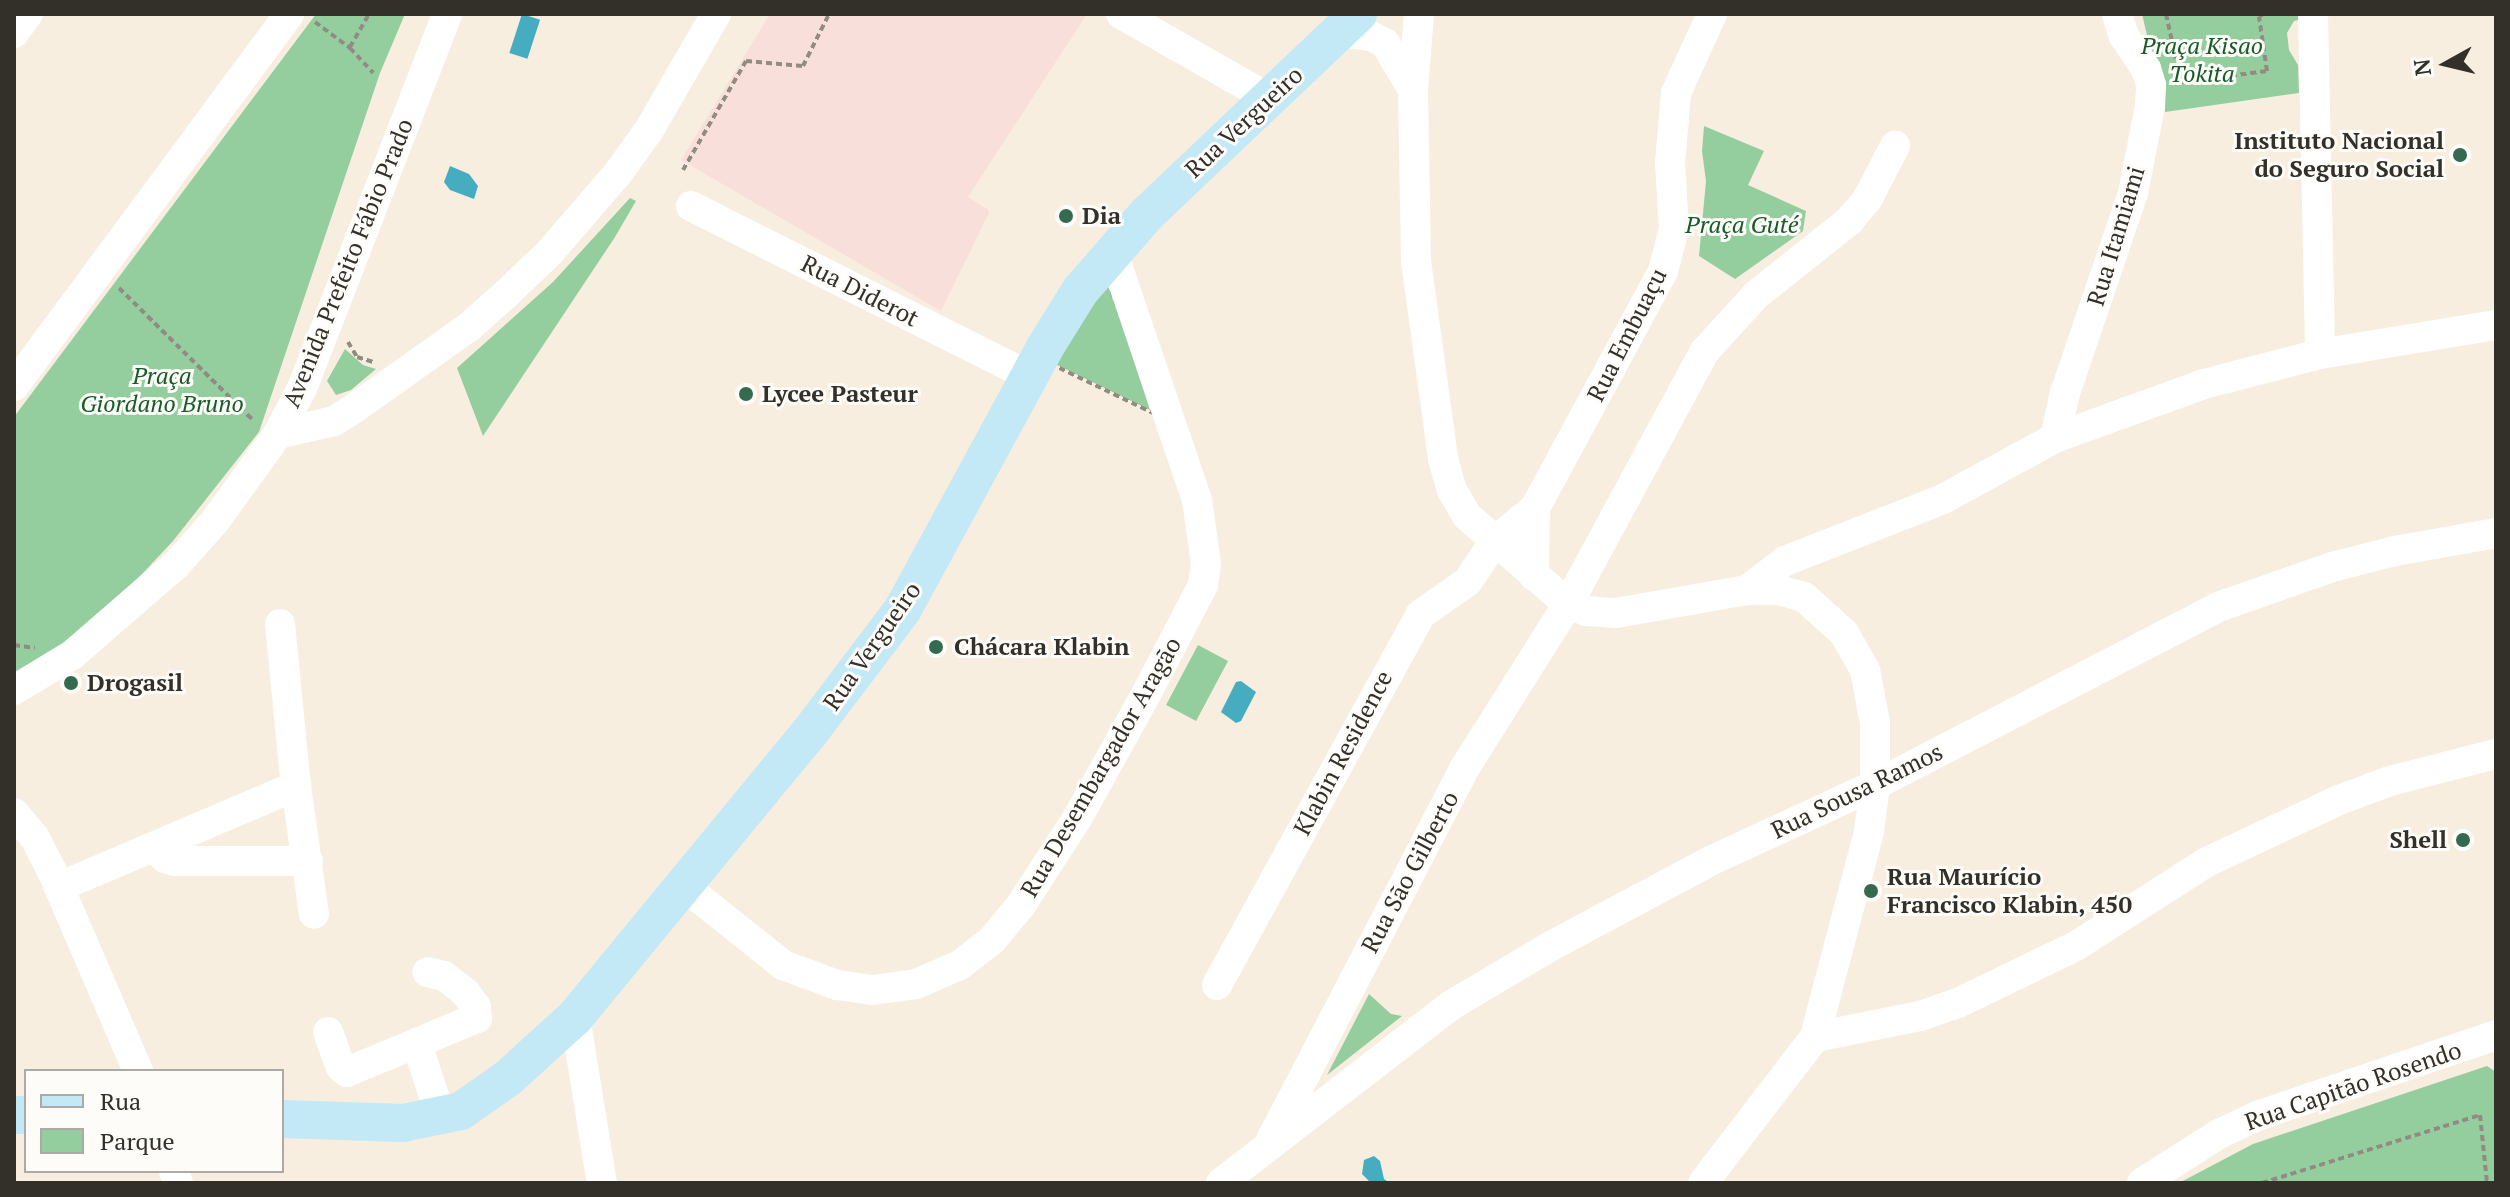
<!DOCTYPE html>
<meta charset="utf-8">
<style>
body{margin:0}
#map{position:relative;width:2510px;height:1197px;overflow:hidden;background:#f8eedf;font-family:"PT Serif",serif}
div>[style]{position:absolute}
[style*='--x']{left:calc(var(--x)*1px);top:calc(var(--y)*1px);width:calc(var(--w)*1px);rotate:calc(var(--a)*1deg)}
.medical>*{inset:0;background:#f9dfd9}
.green>*{inset:0;background:#94ce9e;transform-origin:0 0}
.water>*{inset:0;background:#45adbf;transform-origin:0 0}
.path>*{height:4px;margin-top:-2px;transform-origin:0;background:repeating-linear-gradient(90deg,#928b81 0 6px,transparent 0 10px)}
.minor>*{height:30px;margin:-15px;padding:0 15px;transform-origin:15px;border-radius:15px;background:#fff}
.major>*{height:38px;margin:-19px;padding:0 19px;transform-origin:19px;border-radius:19px;background:#c3e9f6}
.dots>*{width:22px;height:22px;translate:-50% -50%;box-sizing:border-box;border:4px solid #fefcf9;border-radius:50%}
span{translate:-50% -50%;white-space:nowrap;text-align:center;line-height:1.15;-webkit-text-stroke:6px #fefcf9;paint-order:stroke}
.park-label{font-size:24px;color:#185c2c;font-style:italic}
.street-label{font-size:24px;color:#332f29}
.poi-label{font-size:24px;color:#332f29;font-weight:700}
.right{translate:-100% -50%;text-align:right}
.left{translate:0 -50%;text-align:left}
.frame{position:absolute;inset:0;border:16px solid #332f29;pointer-events:none}
.legend{position:absolute;left:24px;top:1069px;width:260px;height:104px;box-sizing:border-box;background:#fefcf9;border:2px solid #adaaa6;margin:0;padding:10px 14px;list-style:none;font-size:24px;color:#332f29}
.legend li{display:flex;align-items:center;gap:16px;height:40px}
.legend b{width:40px;border:2px solid #adaaa6}
.north{position:absolute;left:2406px;top:24px;width:80px;height:80px;-webkit-text-stroke:6px #fefcf9;paint-order:stroke;rotate:262deg;font-size:22px;font-weight:700;line-height:32px;text-align:center;color:#332f29}
.north::after{content:'';display:block;margin:auto;width:28px;height:36px;background:#332f29;clip-path:polygon(50% 0,100% 100%,50% 72%,0 100%)}
</style>
<div id="map">
<div class="medical">
<i style="clip-path:polygon(770px 14px,1087px 14px,968px 197px,990px 211px,941px 311px,681px 160px)"></i>
</div>
<div class="green">
<i style="clip-path:polygon(316px 14px,405px 14px,380px 73px,259px 432px,173px 541px,128px 589px,87px 628px,14px 676px,14px 417px)"></i>
<i style="clip-path:polygon(2142px 14px,2323px 14px,2294px 21px,2287px 33px,2289px 50px,2298px 65px,2299px 93px,2165px 112px)"></i>
<i style="clip-path:polygon(1704px 126px,1764px 151px,1748px 185px,1806px 211px,1803px 231px,1735px 279px,1699px 256px,1706px 181px,1702px 151px)"></i>
<i style="clip-path:polygon(630px 198px,636px 201px,615px 237px,483px 436px,457px 368px,553px 282px)"></i>
<i style="clip-path:polygon(1107px 283px,1120px 318px,1150px 410px,1055px 364px)"></i>
<i style="clip-path:polygon(345px 349px,363px 365px,376px 369px,351px 390px,336px 395px,327px 381px)"></i>
<i style="left:1198px;top:645px;width:34px;height:68px;rotate:28deg"></i>
<i style="clip-path:polygon(1369px 994px,1391px 1014px,1402px 1016px,1327px 1075px)"></i>
<i style="clip-path:polygon(2487px 1066px,2496px 1072px,2496px 1183px,2179px 1183px,2253px 1144px)"></i>
</div>
<div class="water">
<i style="left:522px;top:14px;width:19px;height:41px;rotate:18deg"></i>
<i style="clip-path:polygon(450px 166px,469px 174px,478px 186px,474px 199px,450px 190px,444px 182px)"></i>
<i style="clip-path:polygon(1241px 681px,1256px 692px,1241px 721px,1236px 723px,1221px 712px,1236px 682px)"></i>
<i style="clip-path:polygon(1374px 1156px,1380px 1161px,1384px 1179px,1390px 1183px,1371px 1183px,1362px 1174px,1364px 1160px)"></i>
</div>
<div class="path">
<i style="--x:2166;--y:14;--w:70;--a:77.6"></i>
<i style="--x:2181;--y:82;--w:87;--a:-7.3"></i>
<i style="--x:2267;--y:71;--w:55;--a:-98.4"></i>
<i style="--x:2259;--y:17;--w:5;--a:-37"></i>
<i style="--x:315;--y:22;--w:44;--a:36.6"></i>
<i style="--x:350;--y:48;--w:34;--a:47"></i>
<i style="--x:350;--y:47;--w:38;--a:-60"></i>
<i style="--x:683;--y:170;--w:126;--a:-60"></i>
<i style="--x:746;--y:61;--w:57;--a:5"></i>
<i style="--x:803;--y:66;--w:58;--a:-63.4"></i>
<i style="--x:1108;--y:281;--w:74;--a:70.3"></i>
<i style="--x:1133;--y:351;--w:67;--a:70.8"></i>
<i style="--x:1155;--y:414;--w:113;--a:-154.3"></i>
<i style="--x:1053;--y:365;--w:38;--a:-62"></i>
<i style="--x:1071;--y:331;--w:62;--a:-53.5"></i>
<i style="--x:119;--y:288;--w:188;--a:44.6"></i>
<i style="--x:348;--y:342;--w:17;--a:59"></i>
<i style="--x:357;--y:357;--w:17;--a:17"></i>
<i style="--x:14;--y:645;--w:21;--a:8"></i>
<i style="--x:2262;--y:1183;--w:228;--a:-17.3"></i>
<i style="--x:2480;--y:1115;--w:68;--a:84.1"></i>
</div>
<div class="minor">
<i style="--x:1121;--y:14;--w:169;--a:29.7"></i>
<i style="--x:1419;--y:14;--w:76;--a:94.5"></i>
<i style="--x:1413;--y:90;--w:171;--a:89"></i>
<i style="--x:1416;--y:261;--w:200;--a:82.2"></i>
<i style="--x:1443;--y:459;--w:32;--a:74"></i>
<i style="--x:1452;--y:490;--w:30;--a:60"></i>
<i style="--x:1467;--y:516;--w:134;--a:41.1"></i>
<i style="--x:1568;--y:604;--w:19;--a:21"></i>
<i style="--x:1586;--y:611;--w:30;--a:4"></i>
<i style="--x:1616;--y:613;--w:133;--a:-10"></i>
<i style="--x:1747;--y:590;--w:31;--a:0"></i>
<i style="--x:1778;--y:590;--w:27;--a:15"></i>
<i style="--x:1804;--y:597;--w:54;--a:42"></i>
<i style="--x:1844;--y:633;--w:43;--a:60.4"></i>
<i style="--x:1865;--y:670;--w:54;--a:79.3"></i>
<i style="--x:1875;--y:723;--w:62;--a:90"></i>
<i style="--x:1875;--y:785;--w:47;--a:97.3"></i>
<i style="--x:1869;--y:832;--w:212;--a:104.8"></i>
<i style="--x:1815;--y:1037;--w:184;--a:127.5"></i>
<i style="--x:2313;--y:14;--w:340;--a:88.8"></i>
<i style="--x:1341;--y:32;--w:30;--a:8"></i>
<i style="--x:1371;--y:36;--w:16;--a:27"></i>
<i style="--x:1385;--y:43;--w:55;--a:59.2"></i>
<i style="--x:14;--y:33;--w:24;--a:-54"></i>
<i style="--x:691;--y:206;--w:378;--a:26.7"></i>
<i style="--x:14;--y:386;--w:463;--a:-53.5"></i>
<i style="--x:278;--y:434;--w:57;--a:-13.1"></i>
<i style="--x:334;--y:421;--w:26;--a:-32"></i>
<i style="--x:356;--y:407;--w:138;--a:-35.3"></i>
<i style="--x:469;--y:327;--w:50;--a:-41.7"></i>
<i style="--x:506;--y:294;--w:59;--a:-43.6"></i>
<i style="--x:549;--y:253;--w:106;--a:-49.2"></i>
<i style="--x:618;--y:173;--w:53;--a:-54.2"></i>
<i style="--x:649;--y:130;--w:134;--a:-60"></i>
<i style="--x:2055;--y:438;--w:46;--a:-77.5"></i>
<i style="--x:2065;--y:393;--w:211;--a:-71.2"></i>
<i style="--x:2133;--y:193;--w:89;--a:-78.9"></i>
<i style="--x:2150;--y:106;--w:21;--a:-87"></i>
<i style="--x:2151;--y:85;--w:17;--a:-107"></i>
<i style="--x:2146;--y:69;--w:40;--a:-124"></i>
<i style="--x:2124;--y:36;--w:23;--a:-108"></i>
<i style="--x:1534;--y:576;--w:68;--a:-89.2"></i>
<i style="--x:1747;--y:590;--w:48;--a:-37.3"></i>
<i style="--x:1785;--y:561;--w:170;--a:-21.4"></i>
<i style="--x:1943;--y:499;--w:128;--a:-28.6"></i>
<i style="--x:2055;--y:438;--w:158;--a:-19.9"></i>
<i style="--x:2204;--y:384;--w:120;--a:-14.5"></i>
<i style="--x:2320;--y:354;--w:178;--a:-9.4"></i>
<i style="--x:280;--y:624;--w:163;--a:84.4"></i>
<i style="--x:296;--y:786;--w:129;--a:82"></i>
<i style="--x:14;--y:690;--w:68;--a:-31.1"></i>
<i style="--x:72;--y:655;--w:138;--a:-40.9"></i>
<i style="--x:176;--y:565;--w:59;--a:-48.4"></i>
<i style="--x:215;--y:521;--w:107;--a:-54.1"></i>
<i style="--x:278;--y:434;--w:54;--a:-62.5"></i>
<i style="--x:303;--y:386;--w:399;--a:-68.8"></i>
<i style="--x:14;--y:813;--w:33;--a:50"></i>
<i style="--x:35;--y:838;--w:37;--a:63"></i>
<i style="--x:52;--y:871;--w:218;--a:66.7"></i>
<i style="--x:154;--y:848;--w:15;--a:42"></i>
<i style="--x:165;--y:858;--w:10;--a:17"></i>
<i style="--x:175;--y:861;--w:133;--a:0"></i>
<i style="--x:684;--y:886;--w:127;--a:38.6"></i>
<i style="--x:783;--y:965;--w:58;--a:20.3"></i>
<i style="--x:837;--y:985;--w:36;--a:8"></i>
<i style="--x:873;--y:990;--w:43;--a:-7.9"></i>
<i style="--x:916;--y:984;--w:48;--a:-23.4"></i>
<i style="--x:960;--y:965;--w:41;--a:-38"></i>
<i style="--x:992;--y:940;--w:45;--a:-50.4"></i>
<i style="--x:1021;--y:905;--w:105;--a:-57.1"></i>
<i style="--x:1078;--y:817;--w:136;--a:-61"></i>
<i style="--x:1144;--y:698;--w:127;--a:-62.4"></i>
<i style="--x:1203;--y:585;--w:21;--a:-82"></i>
<i style="--x:1206;--y:564;--w:65;--a:-98"></i>
<i style="--x:1197;--y:500;--w:263;--a:-108.8"></i>
<i style="--x:59;--y:887;--w:258;--a:-23.1"></i>
<i style="--x:1217;--y:985;--w:422;--a:-61.2"></i>
<i style="--x:1420;--y:615;--w:59;--a:-35.3"></i>
<i style="--x:1468;--y:581;--w:47;--a:-56.3"></i>
<i style="--x:1494;--y:542;--w:53;--a:-39.7"></i>
<i style="--x:1535;--y:508;--w:269;--a:-61.6"></i>
<i style="--x:1663;--y:271;--w:43;--a:-75.3"></i>
<i style="--x:1674;--y:229;--w:66;--a:-93.5"></i>
<i style="--x:1670;--y:163;--w:70;--a:-85.1"></i>
<i style="--x:1676;--y:93;--w:87;--a:-65.5"></i>
<i style="--x:575;--y:1017;--w:168;--a:80.8"></i>
<i style="--x:328;--y:1032;--w:37;--a:70"></i>
<i style="--x:341;--y:1067;--w:8;--a:40"></i>
<i style="--x:347;--y:1072;--w:141;--a:-22.6"></i>
<i style="--x:477;--y:1018;--w:11;--a:-95"></i>
<i style="--x:476;--y:1007;--w:17;--a:-126"></i>
<i style="--x:466;--y:993;--w:28;--a:-142"></i>
<i style="--x:444;--y:976;--w:17;--a:-167"></i>
<i style="--x:1815;--y:1037;--w:107;--a:-11.3"></i>
<i style="--x:1920;--y:1016;--w:40;--a:-18.9"></i>
<i style="--x:1958;--y:1003;--w:131;--a:-25.8"></i>
<i style="--x:2076;--y:946;--w:156;--a:-32.7"></i>
<i style="--x:2207;--y:862;--w:146;--a:-25.2"></i>
<i style="--x:2339;--y:800;--w:54;--a:-20.4"></i>
<i style="--x:2390;--y:781;--w:109;--a:-14.3"></i>
<i style="--x:417;--y:1044;--w:77;--a:71.8"></i>
<i style="--x:1271;--y:1140;--w:418;--a:-62.5"></i>
<i style="--x:1464;--y:769;--w:195;--a:-57.8"></i>
<i style="--x:1568;--y:604;--w:288;--a:-61.6"></i>
<i style="--x:1705;--y:351;--w:76;--a:-47.7"></i>
<i style="--x:1756;--y:295;--w:119;--a:-38.5"></i>
<i style="--x:1849;--y:221;--w:30;--a:-50"></i>
<i style="--x:1868;--y:198;--w:59;--a:-62.6"></i>
<i style="--x:174;--y:1171;--w:13;--a:72"></i>
<i style="--x:1221;--y:1183;--w:289;--a:-37.7"></i>
<i style="--x:1450;--y:1006;--w:117;--a:-30.7"></i>
<i style="--x:1551;--y:946;--w:178;--a:-28.1"></i>
<i style="--x:1708;--y:862;--w:184;--a:-24.8"></i>
<i style="--x:1875;--y:785;--w:386;--a:-27.4"></i>
<i style="--x:2218;--y:607;--w:121;--a:-19.3"></i>
<i style="--x:2332;--y:567;--w:65;--a:-14.3"></i>
<i style="--x:2395;--y:551;--w:103;--a:-10.1"></i>
<i style="--x:2142;--y:1183;--w:91;--a:-32.5"></i>
<i style="--x:2219;--y:1134;--w:42;--a:-25.3"></i>
<i style="--x:2257;--y:1116;--w:252;--a:-18.7"></i>
</div>
<div class="major">
<i style="--x:14;--y:1115;--w:12;--a:0"></i>
<i style="--x:282;--y:1119;--w:121;--a:1.9"></i>
<i style="--x:403;--y:1123;--w:59;--a:-11.7"></i>
<i style="--x:461;--y:1111;--w:57;--a:-35.1"></i>
<i style="--x:508;--y:1078;--w:91;--a:-42.3"></i>
<i style="--x:575;--y:1017;--w:364;--a:-50.5"></i>
<i style="--x:807;--y:736;--w:159;--a:-52.9"></i>
<i style="--x:903;--y:609;--w:296;--a:-61.5"></i>
<i style="--x:1044;--y:349;--w:68;--a:-58.2"></i>
<i style="--x:1080;--y:291;--w:102;--a:-49"></i>
<i style="--x:1147;--y:214;--w:291;--a:-43.5"></i>
</div>
<div class="dots">
<i style="left:2460px;top:155px;background:#346a50"></i>
<i style="left:1066px;top:216px;background:#346a50"></i>
<i style="left:746px;top:394px;background:#346a50"></i>
<i style="left:936px;top:647px;background:#346a50"></i>
<i style="left:71px;top:683px;background:#346a50"></i>
<i style="left:2463px;top:840px;background:#346a50"></i>
<i style="left:1871px;top:891px;background:#346a50"></i>
</div>
<div class="park-label">
<span style="left:2202px;top:60px">Praça Kisao<br>Tokita</span>
<span style="left:1742px;top:225px">Praça Guté</span>
<span style="left:162px;top:390px">Praça<br>Giordano Bruno</span>
</div>
<div class="street-label">
<span style="left:1244px;top:122px;rotate:-43deg">Rua Vergueiro</span>
<span style="left:2116px;top:236px;rotate:-73deg">Rua Itamiami</span>
<span style="left:348px;top:263px;rotate:-68deg">Avenida Prefeito Fábio Prado</span>
<span style="left:860px;top:291px;rotate:27deg">Rua Diderot</span>
<span style="left:1627px;top:335px;rotate:-63deg">Rua Embuaçu</span>
<span style="left:872px;top:646px;rotate:-55deg">Rua Vergueiro</span>
<span style="left:1343px;top:753px;rotate:-62deg">Klabin Residence</span>
<span style="left:1101px;top:767px;rotate:-60deg">Rua Desembargador Aragão</span>
<span style="left:1857px;top:791px;rotate:-26deg">Rua Sousa Ramos</span>
<span style="left:1410px;top:872px;rotate:-62deg">Rua São Gilberto</span>
<span style="left:2353px;top:1086px;rotate:-19deg">Rua Capitão Rosendo</span>
</div>
<div class="poi-label">
<span class="right" style="left:2444px;top:155px">Instituto Nacional<br>do Seguro Social</span>
<span class="left" style="left:1082px;top:216px">Dia</span>
<span class="left" style="left:762px;top:394px">Lycee Pasteur</span>
<span class="left" style="left:954px;top:647px">Chácara Klabin</span>
<span class="left" style="left:87px;top:683px">Drogasil</span>
<span class="right" style="left:2447px;top:840px">Shell</span>
<span class="left" style="left:1887px;top:891px">Rua Maurício<br>Francisco Klabin, 450</span>
</div>
<div class="frame"></div>
<ul class="legend">
<li><b style="height:10px;background:#c3e9f6"></b>Rua</li>
<li><b style="height:22px;background:#94ce9e"></b>Parque</li>
</ul>
<div class="north">N</div>
</div>
